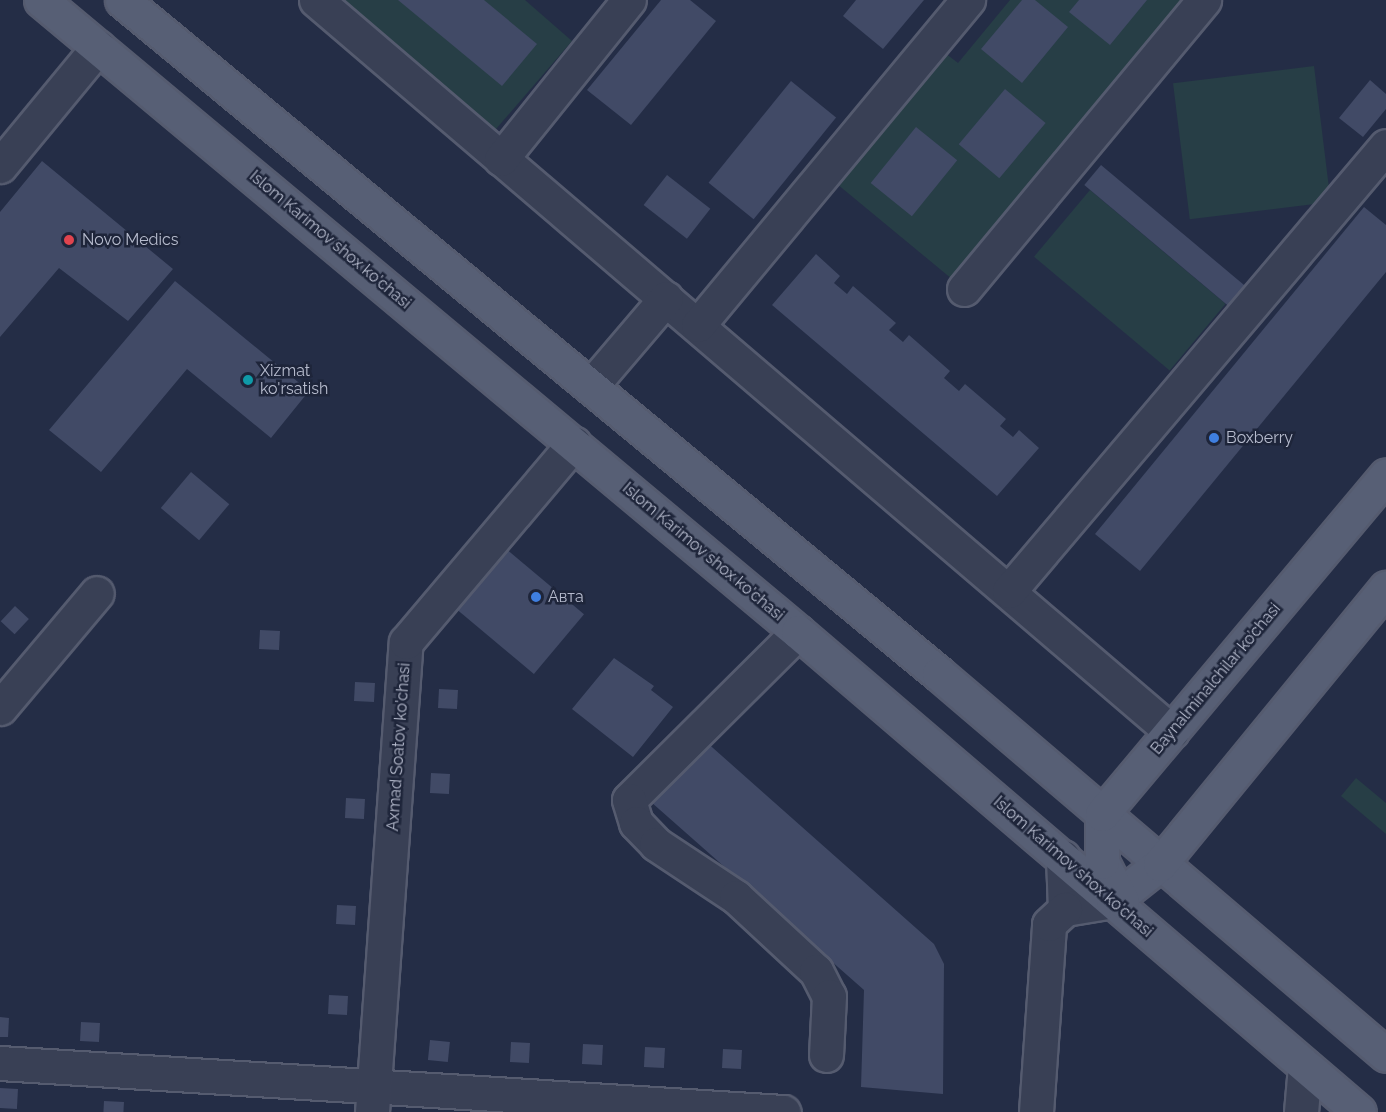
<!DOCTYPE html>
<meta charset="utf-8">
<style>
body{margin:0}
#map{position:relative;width:1386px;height:1112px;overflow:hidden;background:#242d46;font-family:Raleway,sans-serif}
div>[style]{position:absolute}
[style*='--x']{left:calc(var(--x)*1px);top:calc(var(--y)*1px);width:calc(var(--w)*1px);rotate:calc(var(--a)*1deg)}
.green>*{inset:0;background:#273e46;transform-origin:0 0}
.building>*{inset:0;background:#414a66;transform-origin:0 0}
.roads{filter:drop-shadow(2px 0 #555b6f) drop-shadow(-2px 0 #555b6f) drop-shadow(0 2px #555b6f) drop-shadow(0 -2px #555b6f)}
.minor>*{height:33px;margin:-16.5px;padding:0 16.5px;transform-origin:16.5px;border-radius:16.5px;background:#394055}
.major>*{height:33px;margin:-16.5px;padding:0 16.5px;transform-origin:16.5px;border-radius:16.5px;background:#575f75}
.dots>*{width:16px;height:16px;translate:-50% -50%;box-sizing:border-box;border:3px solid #1e253a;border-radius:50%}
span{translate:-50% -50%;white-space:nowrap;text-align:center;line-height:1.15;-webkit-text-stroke:5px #1e253a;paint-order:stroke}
.poi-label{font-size:16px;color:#b7bcce}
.left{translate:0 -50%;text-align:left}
.street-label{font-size:16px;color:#b7bcce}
</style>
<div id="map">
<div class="green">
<i style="clip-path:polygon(332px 0,525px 0,572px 41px,490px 136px)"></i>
<i style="clip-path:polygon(1010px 0,1194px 0,958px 284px,837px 184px,945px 53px,958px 63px)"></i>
<i style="left:1314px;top:66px;width:137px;height:142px;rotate:83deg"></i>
<i style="left:1090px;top:190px;width:177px;height:87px;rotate:40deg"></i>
<i style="clip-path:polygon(1356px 778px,1386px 803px,1386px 834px,1341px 796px)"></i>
</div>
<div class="building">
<i style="clip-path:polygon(398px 0,484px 0,537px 44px,502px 86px)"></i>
<i style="clip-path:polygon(661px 0,690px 0,716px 21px,631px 125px,587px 90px)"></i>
<i style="clip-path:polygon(856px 0,924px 0,883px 49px,843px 16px)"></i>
<i style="clip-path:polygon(1022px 0,1035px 0,1068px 27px,1022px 83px,981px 49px)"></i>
<i style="clip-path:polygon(1079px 0,1147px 0,1110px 45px,1069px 12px)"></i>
<i style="clip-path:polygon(1370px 80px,1386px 94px,1386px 109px,1363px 137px,1339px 118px)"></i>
<i style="left:791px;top:81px;width:58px;height:131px;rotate:39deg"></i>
<i style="left:1005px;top:89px;width:53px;height:72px;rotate:40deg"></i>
<i style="left:916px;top:127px;width:53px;height:72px;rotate:39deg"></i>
<i style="clip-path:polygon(42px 161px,173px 269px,128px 321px,59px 268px,0 337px,0 212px)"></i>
<i style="left:1101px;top:165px;width:189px;height:26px;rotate:40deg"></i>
<i style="left:667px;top:175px;width:55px;height:38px;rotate:38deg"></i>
<i style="clip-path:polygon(1364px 207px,1386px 225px,1386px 272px,1140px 571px,1095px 534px)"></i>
<i style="clip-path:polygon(816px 254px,840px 276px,834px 283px,847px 294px,853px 286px,896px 323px,889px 330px,903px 342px,909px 335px,950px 371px,944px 378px,959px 391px,965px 384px,1006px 419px,1000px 426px,1013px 437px,1019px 430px,1039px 448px,997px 496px,772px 305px)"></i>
<i style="clip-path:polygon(175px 281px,309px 391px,271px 438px,187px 369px,101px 472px,49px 430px)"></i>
<i style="left:191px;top:472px;width:50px;height:47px;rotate:40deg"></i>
<i style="left:499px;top:543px;width:111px;height:78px;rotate:40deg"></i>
<i style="left:15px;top:606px;width:19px;height:21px;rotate:43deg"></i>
<i style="left:260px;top:630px;width:20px;height:19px;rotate:3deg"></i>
<i style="clip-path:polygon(614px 658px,654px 686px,651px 690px,673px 707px,633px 757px,572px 709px)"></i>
<i style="left:355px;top:682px;width:20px;height:19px;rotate:3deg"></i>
<i style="left:439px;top:689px;width:19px;height:19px;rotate:3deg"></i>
<i style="clip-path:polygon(704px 740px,934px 944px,944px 964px,943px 1094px,861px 1087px,864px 990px,651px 802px)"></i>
<i style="left:431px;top:773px;width:19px;height:20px;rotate:3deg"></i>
<i style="left:346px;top:798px;width:19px;height:20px;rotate:3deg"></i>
<i style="left:337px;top:905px;width:19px;height:19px;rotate:3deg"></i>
<i style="left:329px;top:995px;width:19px;height:19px;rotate:3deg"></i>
<i style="clip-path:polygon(0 1017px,9px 1018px,8px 1037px,0 1037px)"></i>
<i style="left:81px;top:1022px;width:19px;height:19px;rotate:3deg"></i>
<i style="left:430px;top:1040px;width:20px;height:20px;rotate:6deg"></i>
<i style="left:511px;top:1042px;width:19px;height:20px;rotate:3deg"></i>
<i style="left:583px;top:1044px;width:20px;height:20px;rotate:3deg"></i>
<i style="left:645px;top:1047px;width:20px;height:20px;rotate:3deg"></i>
<i style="left:723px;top:1049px;width:19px;height:19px;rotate:3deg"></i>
<i style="left:0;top:1088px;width:18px;height:20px;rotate:3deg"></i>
<i style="left:104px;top:1101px;width:20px;height:11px;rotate:3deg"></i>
</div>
<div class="roads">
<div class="minor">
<i style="--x:316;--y:0;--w:1126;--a:40.54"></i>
<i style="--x:501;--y:159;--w:204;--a:-51.2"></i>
<i style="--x:0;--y:166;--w:154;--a:-50.5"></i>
<i style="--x:964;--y:289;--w:376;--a:-50.3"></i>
<i style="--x:698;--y:325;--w:423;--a:-50.3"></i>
<i style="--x:592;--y:385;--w:114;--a:-49.6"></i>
<i style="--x:1009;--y:591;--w:583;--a:-49.73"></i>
<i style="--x:798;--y:632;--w:238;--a:135.2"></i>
<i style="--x:629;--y:800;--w:24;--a:73"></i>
<i style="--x:636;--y:823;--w:29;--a:46"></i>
<i style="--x:656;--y:844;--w:96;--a:33.5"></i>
<i style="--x:736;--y:897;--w:109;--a:42.8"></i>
<i style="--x:816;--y:971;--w:28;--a:63"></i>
<i style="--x:829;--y:996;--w:59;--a:92.9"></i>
<i style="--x:0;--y:708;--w:150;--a:-49.9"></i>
<i style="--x:1063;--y:857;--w:52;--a:87.8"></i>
<i style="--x:1065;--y:909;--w:49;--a:-9.5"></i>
<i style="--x:0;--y:1063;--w:785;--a:3.58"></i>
<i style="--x:372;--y:1112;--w:471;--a:-85.9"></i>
<i style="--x:406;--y:642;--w:260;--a:-49.8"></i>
<i style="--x:1036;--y:1112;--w:188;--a:-86"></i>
<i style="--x:1049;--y:924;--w:22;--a:-43"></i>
<i style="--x:1301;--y:1112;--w:46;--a:-85"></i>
</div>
<div class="major">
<i style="--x:41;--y:0;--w:986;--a:39.86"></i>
<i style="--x:798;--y:632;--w:738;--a:40.55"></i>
<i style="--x:122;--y:0;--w:1059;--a:39.52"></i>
<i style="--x:939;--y:674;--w:587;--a:40.44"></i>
<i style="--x:1113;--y:901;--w:60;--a:-38.2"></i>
<i style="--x:1160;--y:864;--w:357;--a:-50.7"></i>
<i style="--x:1122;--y:901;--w:44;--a:-117.1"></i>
<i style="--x:1102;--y:862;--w:48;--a:-90"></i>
<i style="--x:1102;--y:814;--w:442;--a:-50"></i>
</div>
</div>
<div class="dots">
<i style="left:69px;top:240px;background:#e0444e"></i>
<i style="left:248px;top:380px;background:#0f9aa8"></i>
<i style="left:1214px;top:438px;background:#3f7fe0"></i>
<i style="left:536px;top:597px;background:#3f7fe0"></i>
</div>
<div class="poi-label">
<span class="left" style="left:82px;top:240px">Novo Medics</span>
<span class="left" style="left:260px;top:380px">Xizmat<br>ko'rsatish</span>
<span class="left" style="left:1226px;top:438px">Boxberry</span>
<span class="left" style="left:548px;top:597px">Авта</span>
</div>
<div class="street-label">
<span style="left:330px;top:240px;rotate:40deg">Islom Karimov shox ko'chasi</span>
<span style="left:703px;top:552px;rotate:40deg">Islom Karimov shox ko'chasi</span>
<span style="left:1216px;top:679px;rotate:-50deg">Baynalminalchilar ko’chasi</span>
<span style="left:399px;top:747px;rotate:-86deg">Axmad Soatov ko'chasi</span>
<span style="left:1073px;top:867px;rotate:41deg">Islom Karimov shox ko'chasi</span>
</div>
</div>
